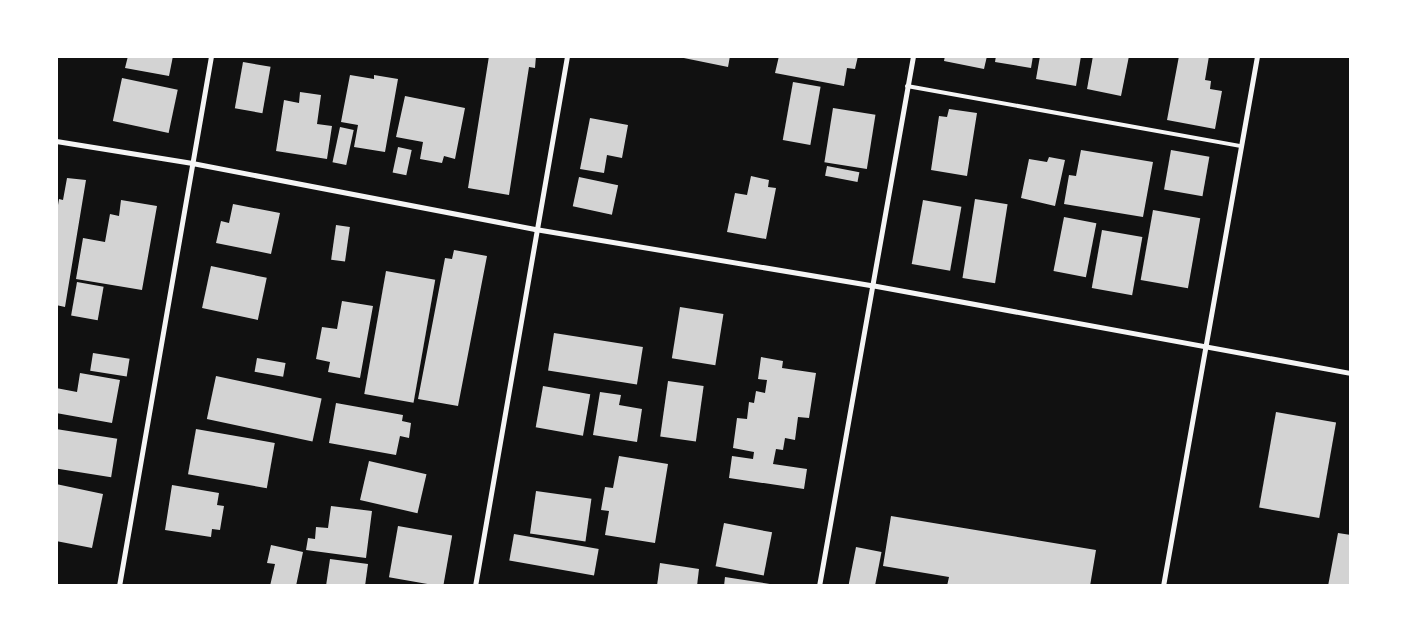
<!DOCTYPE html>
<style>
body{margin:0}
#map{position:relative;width:1407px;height:642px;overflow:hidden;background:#111;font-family:Signika,sans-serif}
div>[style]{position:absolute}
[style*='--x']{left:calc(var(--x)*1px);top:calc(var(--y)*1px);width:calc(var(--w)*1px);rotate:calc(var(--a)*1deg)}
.building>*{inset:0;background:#d3d3d3;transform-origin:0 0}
.service>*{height:4px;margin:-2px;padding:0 2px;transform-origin:2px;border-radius:2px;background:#f5f5f5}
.minor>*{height:5px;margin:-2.5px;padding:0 2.5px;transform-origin:2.5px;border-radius:2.5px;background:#f5f5f5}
span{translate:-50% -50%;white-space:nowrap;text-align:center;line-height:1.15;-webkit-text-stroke:4.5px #fff;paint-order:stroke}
.frame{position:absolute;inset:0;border:58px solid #fff;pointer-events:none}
</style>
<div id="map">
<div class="building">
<i style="clip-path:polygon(128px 56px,173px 56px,169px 76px,125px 68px)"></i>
<i style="clip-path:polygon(489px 56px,536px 56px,535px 68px,529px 67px,509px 195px,468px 188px)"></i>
<i style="clip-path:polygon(674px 56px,730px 56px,728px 67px)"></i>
<i style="clip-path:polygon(779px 56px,858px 56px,855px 69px,847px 68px,844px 86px,775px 73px)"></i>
<i style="clip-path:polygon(945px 56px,987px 56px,984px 69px,944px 61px)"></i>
<i style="clip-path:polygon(996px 56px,1033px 56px,1031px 68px,995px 62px)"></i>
<i style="clip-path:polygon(1040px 56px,1081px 56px,1076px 86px,1036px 79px)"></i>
<i style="clip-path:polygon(1093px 56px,1129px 56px,1121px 96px,1087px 89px)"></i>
<i style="clip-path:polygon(1179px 56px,1209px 56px,1205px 80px,1211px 81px,1210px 89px,1222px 91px,1215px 129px,1167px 120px)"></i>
<i style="left:243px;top:62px;width:28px;height:47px;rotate:10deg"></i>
<i style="clip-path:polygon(350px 75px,374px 79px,374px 75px,398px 79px,385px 152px,354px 147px,358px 125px,341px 122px)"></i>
<i style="left:122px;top:78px;width:57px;height:44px;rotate:12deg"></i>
<i style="left:793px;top:82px;width:28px;height:59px;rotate:10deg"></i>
<i style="clip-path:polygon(300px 92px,321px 95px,317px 124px,332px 126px,327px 159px,276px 151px,284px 100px,299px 103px)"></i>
<i style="clip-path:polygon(405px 96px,465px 108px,455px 159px,444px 156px,442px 163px,420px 159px,423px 142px,396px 137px)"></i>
<i style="left:833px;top:108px;width:43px;height:55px;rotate:9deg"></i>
<i style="clip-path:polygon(949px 109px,977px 113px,967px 176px,931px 170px,939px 116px,947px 117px)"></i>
<i style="clip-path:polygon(590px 118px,628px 125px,622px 158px,607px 155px,604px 173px,580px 169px)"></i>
<i style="left:340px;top:127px;width:14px;height:36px;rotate:12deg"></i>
<i style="left:398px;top:147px;width:14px;height:26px;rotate:12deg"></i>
<i style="clip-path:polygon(1081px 150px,1153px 162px,1143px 217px,1064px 204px,1069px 175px,1076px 176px)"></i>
<i style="left:1171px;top:150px;width:39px;height:40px;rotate:10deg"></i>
<i style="clip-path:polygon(1049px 157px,1065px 160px,1055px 206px,1021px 198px,1029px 159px,1047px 162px)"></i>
<i style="left:827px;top:166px;width:33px;height:10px;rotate:11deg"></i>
<i style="clip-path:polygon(751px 176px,769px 180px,768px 187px,776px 188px,766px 239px,727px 232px,735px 193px,747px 195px)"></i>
<i style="left:579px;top:177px;width:40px;height:30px;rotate:12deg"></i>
<i style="clip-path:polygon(67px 178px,86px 180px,65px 307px,56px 305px,56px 217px,59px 199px,63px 200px)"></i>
<i style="left:975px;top:199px;width:33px;height:80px;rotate:9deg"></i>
<i style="clip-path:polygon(121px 200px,157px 206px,142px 290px,76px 279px,83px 238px,105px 242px,110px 214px,119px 216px)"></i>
<i style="left:923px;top:200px;width:39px;height:65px;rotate:10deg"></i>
<i style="clip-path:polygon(233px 204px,280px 213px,271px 254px,216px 243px,221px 221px,229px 223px)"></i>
<i style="left:1153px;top:210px;width:48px;height:71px;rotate:10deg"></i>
<i style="left:1064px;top:217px;width:33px;height:55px;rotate:11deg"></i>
<i style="left:336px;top:225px;width:14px;height:35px;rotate:8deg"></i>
<i style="left:1102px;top:230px;width:41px;height:59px;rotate:10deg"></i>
<i style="clip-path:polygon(454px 250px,487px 256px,458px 406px,418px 399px,445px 258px,452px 259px)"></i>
<i style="left:211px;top:266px;width:57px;height:43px;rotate:12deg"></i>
<i style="left:386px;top:271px;width:50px;height:125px;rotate:10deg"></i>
<i style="left:77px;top:282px;width:27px;height:34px;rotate:10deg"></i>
<i style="clip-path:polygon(342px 301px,373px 306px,360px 378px,328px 372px,330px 362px,316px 359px,322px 327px,337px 329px)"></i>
<i style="left:680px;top:307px;width:44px;height:52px;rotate:9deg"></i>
<i style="left:554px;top:333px;width:90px;height:38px;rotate:9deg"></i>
<i style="left:93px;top:353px;width:37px;height:18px;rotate:9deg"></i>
<i style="clip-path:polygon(761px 357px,783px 361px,782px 368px,816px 373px,809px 418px,798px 417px,795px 440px,785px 438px,783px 450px,776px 449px,773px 464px,807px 469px,804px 489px,729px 478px,732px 456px,753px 459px,754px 452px,733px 448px,737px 418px,747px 419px,749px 402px,754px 403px,756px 391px,765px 393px,767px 380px,758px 379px)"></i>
<i style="left:257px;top:358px;width:29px;height:14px;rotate:10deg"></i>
<i style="clip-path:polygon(80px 373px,120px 380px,112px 423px,56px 413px,56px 388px,77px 392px)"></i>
<i style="left:216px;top:376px;width:108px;height:44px;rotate:12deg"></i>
<i style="left:668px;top:381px;width:36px;height:56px;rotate:8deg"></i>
<i style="left:543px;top:386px;width:48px;height:42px;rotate:10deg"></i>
<i style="clip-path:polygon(600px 392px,621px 395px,619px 405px,642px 409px,637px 442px,593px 435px)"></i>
<i style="clip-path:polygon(336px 403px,403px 415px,402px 421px,411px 423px,409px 438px,400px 436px,396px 455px,329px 443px)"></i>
<i style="left:1276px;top:412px;width:61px;height:97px;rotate:10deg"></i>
<i style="left:56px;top:429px;width:62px;height:39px;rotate:9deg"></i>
<i style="left:196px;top:429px;width:80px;height:46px;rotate:10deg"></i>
<i style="clip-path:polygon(619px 456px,668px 464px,655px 543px,605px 535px,609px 511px,601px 510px,605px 487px,613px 488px)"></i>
<i style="left:369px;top:461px;width:59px;height:40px;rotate:13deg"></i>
<i style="clip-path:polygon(56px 484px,103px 494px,92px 548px,56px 541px)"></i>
<i style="clip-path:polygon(172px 485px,219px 493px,217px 505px,224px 506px,220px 530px,212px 529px,211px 537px,165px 530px)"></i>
<i style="left:536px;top:491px;width:56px;height:43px;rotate:8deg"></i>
<i style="clip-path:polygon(331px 506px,372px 511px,366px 558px,306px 550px,308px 538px,315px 539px,316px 527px,328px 528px)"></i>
<i style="clip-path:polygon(891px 516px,1096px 550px,1090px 586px,947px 586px,949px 577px,883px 566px)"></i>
<i style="left:724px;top:523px;width:49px;height:44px;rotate:11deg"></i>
<i style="left:398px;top:526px;width:55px;height:52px;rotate:10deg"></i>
<i style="clip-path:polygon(1338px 533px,1351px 535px,1351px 586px,1328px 586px)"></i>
<i style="left:514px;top:534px;width:86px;height:27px;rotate:10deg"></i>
<i style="clip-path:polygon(271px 545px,303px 552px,296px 586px,270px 586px,275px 564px,267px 563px)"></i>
<i style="left:856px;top:547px;width:26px;height:40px;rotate:11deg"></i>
<i style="clip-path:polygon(330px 559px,368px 564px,365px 586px,326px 586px)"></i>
<i style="clip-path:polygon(660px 563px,699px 569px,697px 586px,657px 586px)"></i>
<i style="clip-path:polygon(725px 577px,776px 585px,776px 586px,724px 586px)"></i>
</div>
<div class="service">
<i style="--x:907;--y:86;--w:338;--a:10.2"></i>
</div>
<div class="minor">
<i style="--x:56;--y:141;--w:138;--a:9.2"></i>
<i style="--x:192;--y:163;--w:349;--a:10.9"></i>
<i style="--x:535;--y:229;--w:341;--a:9.5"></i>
<i style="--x:871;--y:285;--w:488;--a:10.4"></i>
<i style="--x:119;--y:586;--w:538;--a:-80.15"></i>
<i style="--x:475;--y:586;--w:538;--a:-80.15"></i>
<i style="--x:819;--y:586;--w:538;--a:-79.94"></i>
<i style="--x:1163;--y:586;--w:538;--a:-79.94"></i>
</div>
<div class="frame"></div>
</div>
